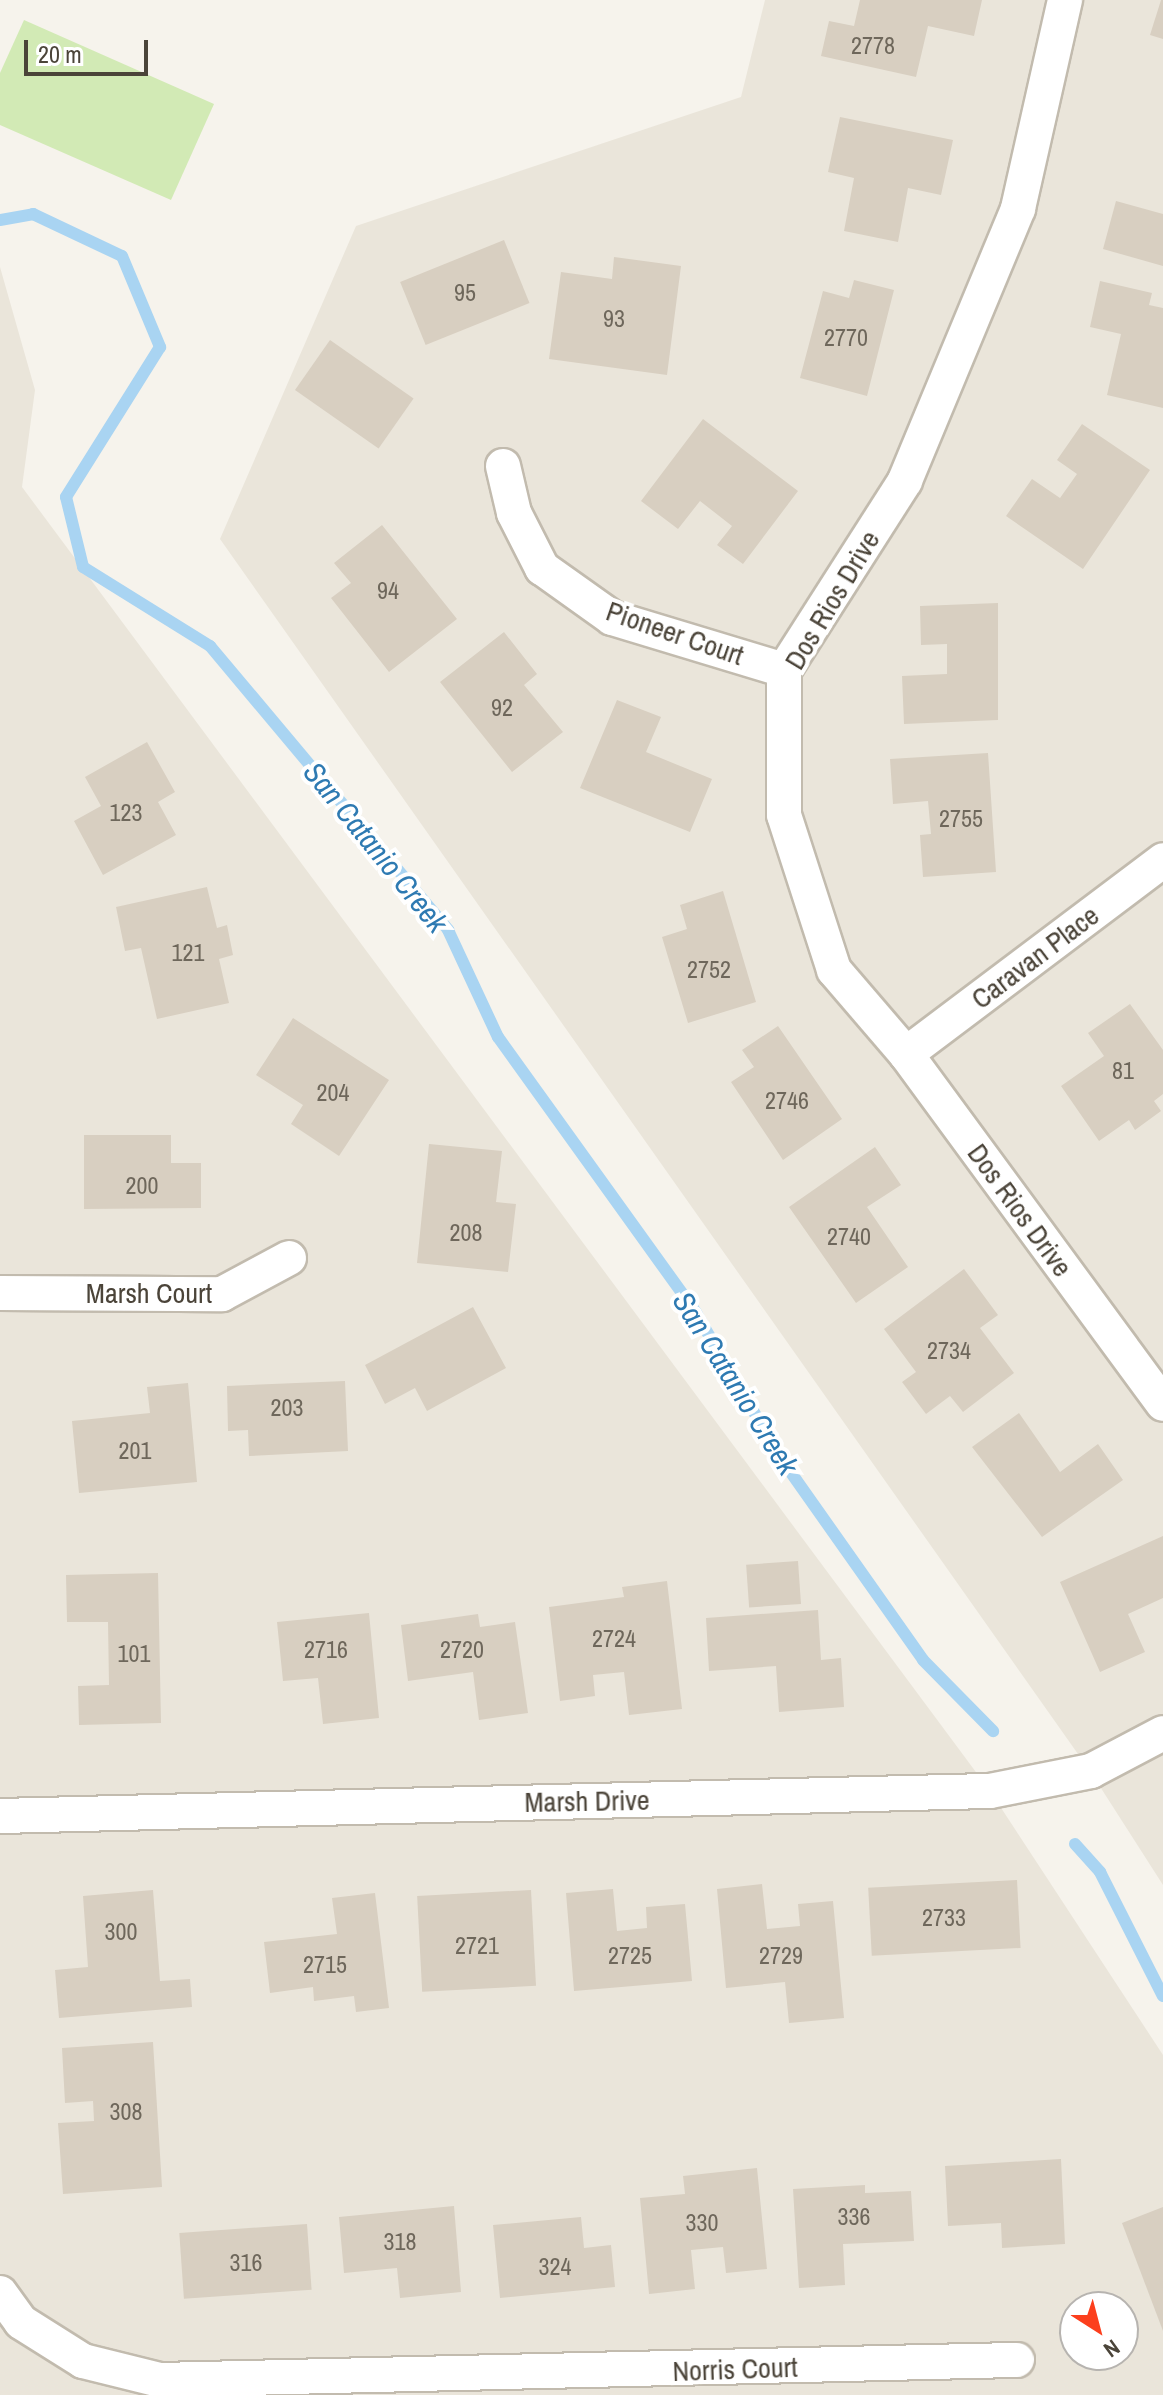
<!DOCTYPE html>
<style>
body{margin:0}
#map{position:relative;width:1163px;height:2395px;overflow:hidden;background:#f6f3ec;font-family:"Archivo Narrow",sans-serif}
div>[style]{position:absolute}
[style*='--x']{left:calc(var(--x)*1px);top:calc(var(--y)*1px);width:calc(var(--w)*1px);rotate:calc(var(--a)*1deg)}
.residential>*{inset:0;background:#eae5da}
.green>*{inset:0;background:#d2eab5}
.stream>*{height:12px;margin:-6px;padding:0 6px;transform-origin:6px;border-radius:6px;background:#a9d4f2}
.building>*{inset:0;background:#d8cfc1;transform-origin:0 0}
.roads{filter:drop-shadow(2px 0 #c2bbae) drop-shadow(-2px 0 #c2bbae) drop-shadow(0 2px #c2bbae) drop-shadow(0 -2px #c2bbae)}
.minor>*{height:34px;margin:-17px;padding:0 17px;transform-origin:17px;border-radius:17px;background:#fff}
span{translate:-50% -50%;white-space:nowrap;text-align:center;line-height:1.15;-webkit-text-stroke:8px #fff;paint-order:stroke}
.number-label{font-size:24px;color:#6e675b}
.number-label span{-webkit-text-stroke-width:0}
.street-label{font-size:28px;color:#4b4439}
.water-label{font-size:30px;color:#2e7ab2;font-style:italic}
.north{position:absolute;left:1059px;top:2291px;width:80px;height:80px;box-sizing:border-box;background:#fff;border:2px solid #b7b4b0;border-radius:50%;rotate:144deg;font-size:22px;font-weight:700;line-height:32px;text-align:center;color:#4b4439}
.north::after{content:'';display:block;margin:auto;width:28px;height:36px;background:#fc3f1d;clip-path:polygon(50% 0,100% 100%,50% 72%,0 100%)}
.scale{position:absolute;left:24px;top:40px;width:124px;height:36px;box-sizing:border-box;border:4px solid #4b4439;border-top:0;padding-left:10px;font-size:24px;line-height:28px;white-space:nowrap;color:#4b4439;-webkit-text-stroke:6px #fff;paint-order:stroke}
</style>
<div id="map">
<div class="residential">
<i style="clip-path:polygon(765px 0,1163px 0,1163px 1885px,1090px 1771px,220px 539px,356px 226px,741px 97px)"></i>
<i style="clip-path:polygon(evenodd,0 267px,35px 390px,22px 487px,990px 1791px,1163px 2055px,1163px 2395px,0 2395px,0 267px,1075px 2307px,1123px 2307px,1123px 2355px,1075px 2355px,1075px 2307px)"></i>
</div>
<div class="green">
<i style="clip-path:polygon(24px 20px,214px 104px,171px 200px,0 125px,0 73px)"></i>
</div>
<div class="stream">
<i style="--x:0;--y:220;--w:34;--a:-10"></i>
<i style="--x:33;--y:214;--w:98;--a:25.3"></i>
<i style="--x:122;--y:256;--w:99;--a:67.3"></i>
<i style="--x:160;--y:347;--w:177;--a:122.1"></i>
<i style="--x:66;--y:497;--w:72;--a:76.3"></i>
<i style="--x:83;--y:567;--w:150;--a:31.9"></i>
<i style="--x:210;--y:646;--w:371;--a:50"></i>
<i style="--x:448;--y:930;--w:118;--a:65"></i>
<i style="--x:498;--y:1037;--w:340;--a:54.3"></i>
<i style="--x:696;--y:1313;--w:167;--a:59.7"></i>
<i style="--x:780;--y:1457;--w:248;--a:54.8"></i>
<i style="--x:923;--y:1660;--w:100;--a:45.4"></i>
<i style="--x:1075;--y:1844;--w:38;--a:48"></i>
<i style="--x:1100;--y:1872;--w:139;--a:63.1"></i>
</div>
<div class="building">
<i style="clip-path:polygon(860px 0,982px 0,974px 36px,928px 26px,916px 77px,821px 56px,829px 21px,854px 26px)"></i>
<i style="clip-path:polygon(1161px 0,1163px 0,1163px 39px,1150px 35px)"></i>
<i style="clip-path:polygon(840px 117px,953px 140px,941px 195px,908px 188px,898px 242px,844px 231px,854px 178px,828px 172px)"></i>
<i style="clip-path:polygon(1116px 201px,1163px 214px,1163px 266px,1103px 249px)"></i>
<i style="left:504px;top:240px;width:68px;height:112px;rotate:68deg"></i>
<i style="clip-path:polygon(614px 257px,681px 266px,667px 375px,549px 359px,561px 272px,612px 279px)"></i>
<i style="clip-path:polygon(854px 280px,894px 290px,867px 396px,800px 378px,823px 291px,849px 298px)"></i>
<i style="clip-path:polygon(1100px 281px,1152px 293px,1149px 305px,1163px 308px,1163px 408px,1107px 395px,1121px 334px,1090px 327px)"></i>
<i style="left:330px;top:340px;width:102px;height:61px;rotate:35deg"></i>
<i style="clip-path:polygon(703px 419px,798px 491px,743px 564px,717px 545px,732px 526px,700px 501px,678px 529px,641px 501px)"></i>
<i style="clip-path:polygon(1082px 424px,1150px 470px,1083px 569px,1006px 516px,1032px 479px,1060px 498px,1077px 474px,1057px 460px)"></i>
<i style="clip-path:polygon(382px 525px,457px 619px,389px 672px,331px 598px,351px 583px,334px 563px)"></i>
<i style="clip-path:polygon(998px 603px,998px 720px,904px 724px,902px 676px,947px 674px,947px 644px,921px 645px,920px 606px)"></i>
<i style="clip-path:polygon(504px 632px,537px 674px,524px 685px,563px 732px,512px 772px,440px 682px)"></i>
<i style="clip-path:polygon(617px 700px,661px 717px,646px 752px,712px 779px,690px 832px,580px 788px)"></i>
<i style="clip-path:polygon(147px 742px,175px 792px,158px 802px,176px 835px,103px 875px,74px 821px,101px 806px,85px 777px)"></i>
<i style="clip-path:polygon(988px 753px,996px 872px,923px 877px,920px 835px,931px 834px,928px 801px,893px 804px,890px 759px)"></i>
<i style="clip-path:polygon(207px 887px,217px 928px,227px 925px,233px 955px,219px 959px,229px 1003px,157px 1019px,141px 948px,125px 951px,116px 907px)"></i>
<i style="clip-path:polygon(723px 891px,756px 1002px,688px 1023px,662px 937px,687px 929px,680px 905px)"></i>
<i style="clip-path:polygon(1130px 1004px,1163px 1050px,1163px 1094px,1154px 1101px,1161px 1111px,1135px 1130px,1129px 1120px,1099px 1141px,1061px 1086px,1104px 1056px,1088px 1033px)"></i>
<i style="clip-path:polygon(293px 1018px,389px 1080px,339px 1156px,291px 1124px,303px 1105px,256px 1075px)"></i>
<i style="clip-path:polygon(778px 1026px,842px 1119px,783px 1160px,731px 1082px,754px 1067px,742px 1050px)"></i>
<i style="clip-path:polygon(84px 1135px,171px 1135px,171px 1163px,201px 1163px,201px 1208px,84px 1209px)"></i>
<i style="clip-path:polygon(429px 1144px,502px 1151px,496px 1202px,516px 1204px,508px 1272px,417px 1263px)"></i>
<i style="clip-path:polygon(875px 1147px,901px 1185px,867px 1207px,908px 1267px,856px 1303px,789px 1207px)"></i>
<i style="clip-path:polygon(964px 1269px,998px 1315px,980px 1328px,1014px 1373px,963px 1412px,950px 1396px,926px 1414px,902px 1382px,916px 1372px,884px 1329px)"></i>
<i style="clip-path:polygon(473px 1307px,506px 1368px,427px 1411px,415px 1388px,385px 1404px,365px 1365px)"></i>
<i style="clip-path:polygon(345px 1381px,348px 1451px,249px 1456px,248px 1430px,228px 1431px,227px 1386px)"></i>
<i style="clip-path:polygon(188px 1383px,197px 1482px,79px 1493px,72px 1421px,150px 1413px,147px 1387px)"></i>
<i style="clip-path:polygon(1019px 1413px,1060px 1472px,1098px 1444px,1123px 1480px,1042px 1537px,972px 1447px)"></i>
<i style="clip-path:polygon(1163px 1536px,1163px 1598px,1128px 1614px,1145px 1652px,1100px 1672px,1060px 1582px)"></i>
<i style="left:798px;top:1561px;width:43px;height:52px;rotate:86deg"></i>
<i style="clip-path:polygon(158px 1573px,161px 1723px,79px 1725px,78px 1686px,109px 1685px,108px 1622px,67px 1622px,66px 1575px)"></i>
<i style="clip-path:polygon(667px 1581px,682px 1709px,629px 1715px,624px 1672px,593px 1675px,595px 1696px,560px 1701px,549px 1607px,624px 1597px,622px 1587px)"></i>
<i style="clip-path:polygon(818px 1610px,821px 1660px,841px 1658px,844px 1707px,779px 1712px,776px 1666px,709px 1671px,706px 1618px)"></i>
<i style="clip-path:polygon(369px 1613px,379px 1718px,323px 1724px,318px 1678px,283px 1681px,277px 1622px)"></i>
<i style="clip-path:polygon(478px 1614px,480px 1627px,515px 1622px,528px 1713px,479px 1720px,473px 1672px,408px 1681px,401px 1625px)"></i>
<i style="left:1017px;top:1880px;width:68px;height:149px;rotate:87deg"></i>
<i style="clip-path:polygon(762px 1884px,767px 1929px,800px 1926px,798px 1904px,833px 1901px,844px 2018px,789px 2023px,785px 1982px,726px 1988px,717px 1889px)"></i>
<i style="clip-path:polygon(613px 1889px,617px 1931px,647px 1928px,646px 1907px,685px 1904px,692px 1981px,574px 1991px,566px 1893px)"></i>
<i style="clip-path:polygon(153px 1890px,160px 1981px,190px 1979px,192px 2007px,59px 2018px,55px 1970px,88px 1967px,83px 1896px)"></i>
<i style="left:531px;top:1890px;width:96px;height:114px;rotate:87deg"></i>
<i style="clip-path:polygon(375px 1893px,389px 2008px,356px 2012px,354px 1996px,314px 2001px,313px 1987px,270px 1993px,264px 1942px,337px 1934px,332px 1898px)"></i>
<i style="clip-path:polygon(153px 2042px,162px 2187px,63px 2194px,58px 2123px,94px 2121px,93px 2101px,65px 2103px,62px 2048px)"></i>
<i style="clip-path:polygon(1061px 2159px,1065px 2244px,1002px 2248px,1001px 2223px,948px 2226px,945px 2166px)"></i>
<i style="clip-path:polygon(757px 2168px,767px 2269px,726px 2273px,723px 2247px,691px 2250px,695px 2289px,649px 2294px,640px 2198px,685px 2194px,683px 2176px)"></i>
<i style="clip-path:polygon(865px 2185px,865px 2193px,911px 2191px,914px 2241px,843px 2244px,845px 2285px,799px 2288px,793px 2189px)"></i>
<i style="clip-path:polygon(454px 2206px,461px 2292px,400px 2298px,397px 2268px,344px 2273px,339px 2217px)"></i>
<i style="clip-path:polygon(1163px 2207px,1163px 2331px,1122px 2223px)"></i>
<i style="clip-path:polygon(581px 2217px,584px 2248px,611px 2245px,615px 2287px,500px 2298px,493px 2225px)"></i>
<i style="left:307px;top:2224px;width:66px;height:128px;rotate:86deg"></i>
</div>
<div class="roads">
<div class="minor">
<i style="--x:1065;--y:0;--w:214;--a:102.7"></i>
<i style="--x:1018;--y:209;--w:295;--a:112.6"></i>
<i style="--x:905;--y:481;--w:224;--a:122.6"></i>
<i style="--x:784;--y:670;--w:145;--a:90"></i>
<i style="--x:784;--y:815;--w:163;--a:72.1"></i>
<i style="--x:834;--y:970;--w:111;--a:49.4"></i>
<i style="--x:906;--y:1054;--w:434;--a:53.7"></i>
<i style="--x:503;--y:466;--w:48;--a:76.8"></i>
<i style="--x:514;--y:513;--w:62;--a:63"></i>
<i style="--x:542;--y:568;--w:86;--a:35.5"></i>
<i style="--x:612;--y:618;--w:180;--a:16.8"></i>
<i style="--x:906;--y:1054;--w:322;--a:-37"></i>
<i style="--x:0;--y:1293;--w:222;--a:0.3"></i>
<i style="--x:222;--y:1294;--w:76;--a:-28.2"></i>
<i style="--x:0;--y:1816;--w:990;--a:-1.45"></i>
<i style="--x:990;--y:1791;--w:103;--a:-11.2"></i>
<i style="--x:1091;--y:1771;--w:81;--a:-27.8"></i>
<i style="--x:0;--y:2293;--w:36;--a:54"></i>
<i style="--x:21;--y:2322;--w:73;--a:32.2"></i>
<i style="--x:83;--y:2361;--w:78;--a:14"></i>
<i style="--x:159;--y:2380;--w:858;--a:-1.34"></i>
</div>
</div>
<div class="number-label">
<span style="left:873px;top:46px">2778</span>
<span style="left:465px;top:293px">95</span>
<span style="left:614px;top:319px">93</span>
<span style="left:846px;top:338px">2770</span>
<span style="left:388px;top:591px">94</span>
<span style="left:502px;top:708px">92</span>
<span style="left:126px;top:813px">123</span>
<span style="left:961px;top:819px">2755</span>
<span style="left:188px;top:953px">121</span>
<span style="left:709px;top:970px">2752</span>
<span style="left:1123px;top:1071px">81</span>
<span style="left:333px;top:1093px">204</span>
<span style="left:787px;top:1101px">2746</span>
<span style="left:142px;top:1186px">200</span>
<span style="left:466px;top:1233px">208</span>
<span style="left:849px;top:1237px">2740</span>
<span style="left:949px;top:1351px">2734</span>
<span style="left:287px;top:1408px">203</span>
<span style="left:135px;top:1451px">201</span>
<span style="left:614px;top:1639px">2724</span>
<span style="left:326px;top:1650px">2716</span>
<span style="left:462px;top:1650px">2720</span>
<span style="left:134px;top:1654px">101</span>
<span style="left:944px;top:1918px">2733</span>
<span style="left:121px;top:1932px">300</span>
<span style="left:477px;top:1946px">2721</span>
<span style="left:630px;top:1956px">2725</span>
<span style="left:781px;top:1956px">2729</span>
<span style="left:325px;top:1965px">2715</span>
<span style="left:126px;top:2112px">308</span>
<span style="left:854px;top:2217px">336</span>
<span style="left:702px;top:2223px">330</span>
<span style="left:400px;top:2242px">318</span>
<span style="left:246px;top:2263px">316</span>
<span style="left:555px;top:2267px">324</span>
</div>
<div class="street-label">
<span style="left:832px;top:600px;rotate:-59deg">Dos Rios Drive</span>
<span style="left:675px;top:633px;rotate:19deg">Pioneer Court</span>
<span style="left:1035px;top:957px;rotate:-37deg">Caravan Place</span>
<span style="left:1020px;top:1210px;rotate:54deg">Dos Rios Drive</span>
<span style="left:149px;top:1293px">Marsh Court</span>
<span style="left:587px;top:1801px;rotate:-1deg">Marsh Drive</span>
<span style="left:735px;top:2369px;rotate:-2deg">Norris Court</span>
</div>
<div class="water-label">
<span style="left:376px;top:847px;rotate:51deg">San Catanio Creek</span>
<span style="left:736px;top:1383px;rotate:58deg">San Catanio Creek</span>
</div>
<div class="north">N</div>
<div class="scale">20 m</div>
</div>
